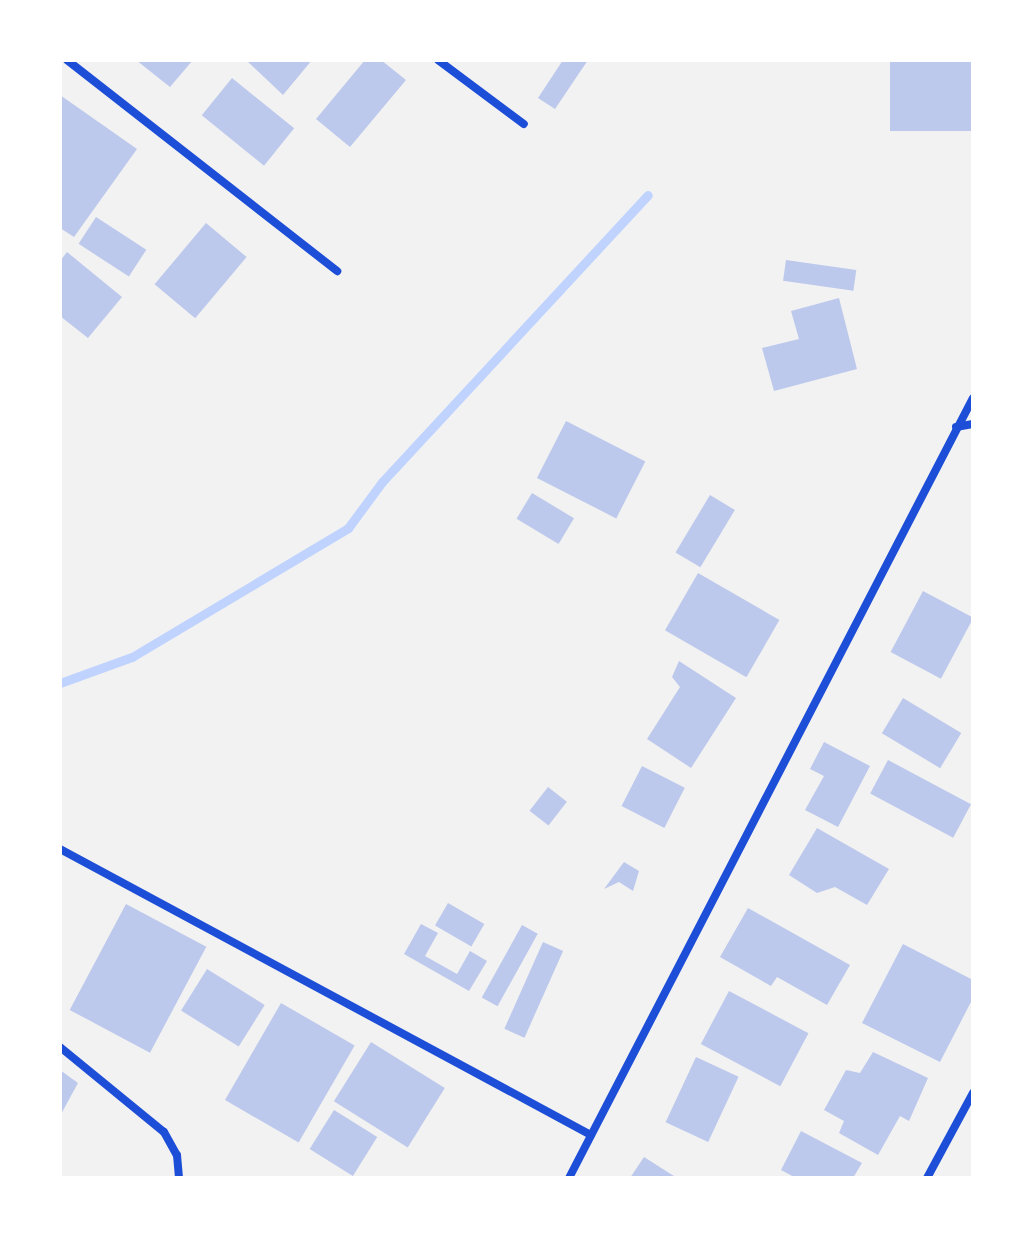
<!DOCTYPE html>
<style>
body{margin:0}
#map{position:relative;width:1033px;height:1238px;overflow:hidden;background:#f2f2f2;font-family:"Titillium Web",sans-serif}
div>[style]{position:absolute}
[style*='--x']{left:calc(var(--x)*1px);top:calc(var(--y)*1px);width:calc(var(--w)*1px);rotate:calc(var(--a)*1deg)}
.stream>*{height:9px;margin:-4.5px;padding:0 4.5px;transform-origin:4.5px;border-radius:4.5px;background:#bfd3fe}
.building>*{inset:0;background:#bdc9ec;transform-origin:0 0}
.minor>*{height:8px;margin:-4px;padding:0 4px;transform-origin:4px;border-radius:4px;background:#1d4ed8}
span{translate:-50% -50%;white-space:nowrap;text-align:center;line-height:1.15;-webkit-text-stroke:8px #fff;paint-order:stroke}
.frame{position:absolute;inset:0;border:62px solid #fff;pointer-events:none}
</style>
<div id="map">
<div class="stream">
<i style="--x:60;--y:683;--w:77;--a:-19.9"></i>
<i style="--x:132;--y:657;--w:252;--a:-30.8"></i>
<i style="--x:348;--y:528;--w:57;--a:-53.5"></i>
<i style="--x:382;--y:482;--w:391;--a:-47.2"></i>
</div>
<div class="building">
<i style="clip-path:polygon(136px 60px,193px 60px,170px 87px)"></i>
<i style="clip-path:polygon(246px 60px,312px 60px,283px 95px)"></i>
<i style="clip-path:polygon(365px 60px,381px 60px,406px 80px,350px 147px,316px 119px)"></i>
<i style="clip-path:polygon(563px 60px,588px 60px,555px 109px,538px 98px)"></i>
<i style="left:890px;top:60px;width:83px;height:71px"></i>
<i style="left:232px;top:78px;width:80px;height:48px;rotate:39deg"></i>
<i style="clip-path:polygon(60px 95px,137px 149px,74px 237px,60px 228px)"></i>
<i style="left:96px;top:217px;width:60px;height:32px;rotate:33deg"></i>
<i style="left:206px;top:223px;width:53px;height:80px;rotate:40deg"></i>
<i style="clip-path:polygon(67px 252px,122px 297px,88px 338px,60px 316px,60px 261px)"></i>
<i style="left:786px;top:260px;width:71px;height:21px;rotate:8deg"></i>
<i style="clip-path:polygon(839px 298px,857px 369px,774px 391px,762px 348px,799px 339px,791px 311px)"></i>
<i style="left:566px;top:421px;width:89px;height:64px;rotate:27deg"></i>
<i style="left:532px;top:493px;width:49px;height:30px;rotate:31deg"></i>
<i style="left:710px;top:495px;width:29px;height:67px;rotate:31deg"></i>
<i style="left:698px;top:573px;width:94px;height:66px;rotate:30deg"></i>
<i style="left:923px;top:591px;width:57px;height:69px;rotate:28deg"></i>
<i style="clip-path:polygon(679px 661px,736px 698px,691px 768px,647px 739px,680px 687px,672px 677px)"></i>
<i style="left:903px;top:698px;width:68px;height:41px;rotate:31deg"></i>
<i style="clip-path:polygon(824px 742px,870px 766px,838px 827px,805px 810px,824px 776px,810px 769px)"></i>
<i style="left:888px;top:760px;width:94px;height:38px;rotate:28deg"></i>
<i style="left:642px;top:766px;width:48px;height:45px;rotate:27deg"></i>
<i style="left:548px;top:787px;width:24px;height:30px;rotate:38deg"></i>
<i style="clip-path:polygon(817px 828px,889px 869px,867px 905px,835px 887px,817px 893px,789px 875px)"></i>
<i style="clip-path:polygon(624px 862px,639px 871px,633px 891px,619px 882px,604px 889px)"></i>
<i style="left:448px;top:903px;width:42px;height:26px;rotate:30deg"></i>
<i style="left:126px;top:904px;width:91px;height:120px;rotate:28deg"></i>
<i style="clip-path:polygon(748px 908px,850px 965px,827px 1005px,777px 977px,771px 986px,720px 957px)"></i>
<i style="clip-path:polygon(421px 924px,438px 933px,425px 956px,457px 974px,470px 951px,487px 961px,469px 991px,404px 954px)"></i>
<i style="left:522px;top:925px;width:18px;height:83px;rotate:29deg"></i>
<i style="left:543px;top:942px;width:22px;height:95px;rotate:24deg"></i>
<i style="clip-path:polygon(903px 944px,973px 980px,973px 998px,940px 1062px,862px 1023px)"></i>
<i style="left:207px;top:969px;width:68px;height:49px;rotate:32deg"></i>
<i style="left:729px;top:991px;width:90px;height:60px;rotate:28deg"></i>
<i style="left:281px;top:1003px;width:85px;height:112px;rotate:30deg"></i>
<i style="left:371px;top:1042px;width:87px;height:70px;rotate:32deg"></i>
<i style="clip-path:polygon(873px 1052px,928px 1078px,909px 1121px,900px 1116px,878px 1155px,839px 1133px,844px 1121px,824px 1110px,846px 1070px,860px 1073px)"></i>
<i style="left:696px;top:1057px;width:47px;height:72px;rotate:25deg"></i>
<i style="clip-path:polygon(60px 1070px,78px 1083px,60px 1116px)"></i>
<i style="left:334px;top:1110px;width:51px;height:46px;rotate:32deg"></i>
<i style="clip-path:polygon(801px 1131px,862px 1163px,853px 1178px,796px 1178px,781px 1170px)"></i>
<i style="clip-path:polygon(644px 1157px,677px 1178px,630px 1178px)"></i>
</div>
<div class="minor">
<i style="--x:67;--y:60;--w:343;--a:38"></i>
<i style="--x:438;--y:60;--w:107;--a:36.7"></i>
<i style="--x:956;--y:427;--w:17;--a:-10"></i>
<i style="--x:60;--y:849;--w:603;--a:28.31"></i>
<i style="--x:60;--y:1047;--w:134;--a:39.3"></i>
<i style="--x:164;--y:1132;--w:26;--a:61"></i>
<i style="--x:177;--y:1155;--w:23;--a:85"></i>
<i style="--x:569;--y:1178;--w:878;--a:-62.62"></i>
<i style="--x:927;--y:1178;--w:97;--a:-61.6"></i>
</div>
<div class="frame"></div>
</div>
